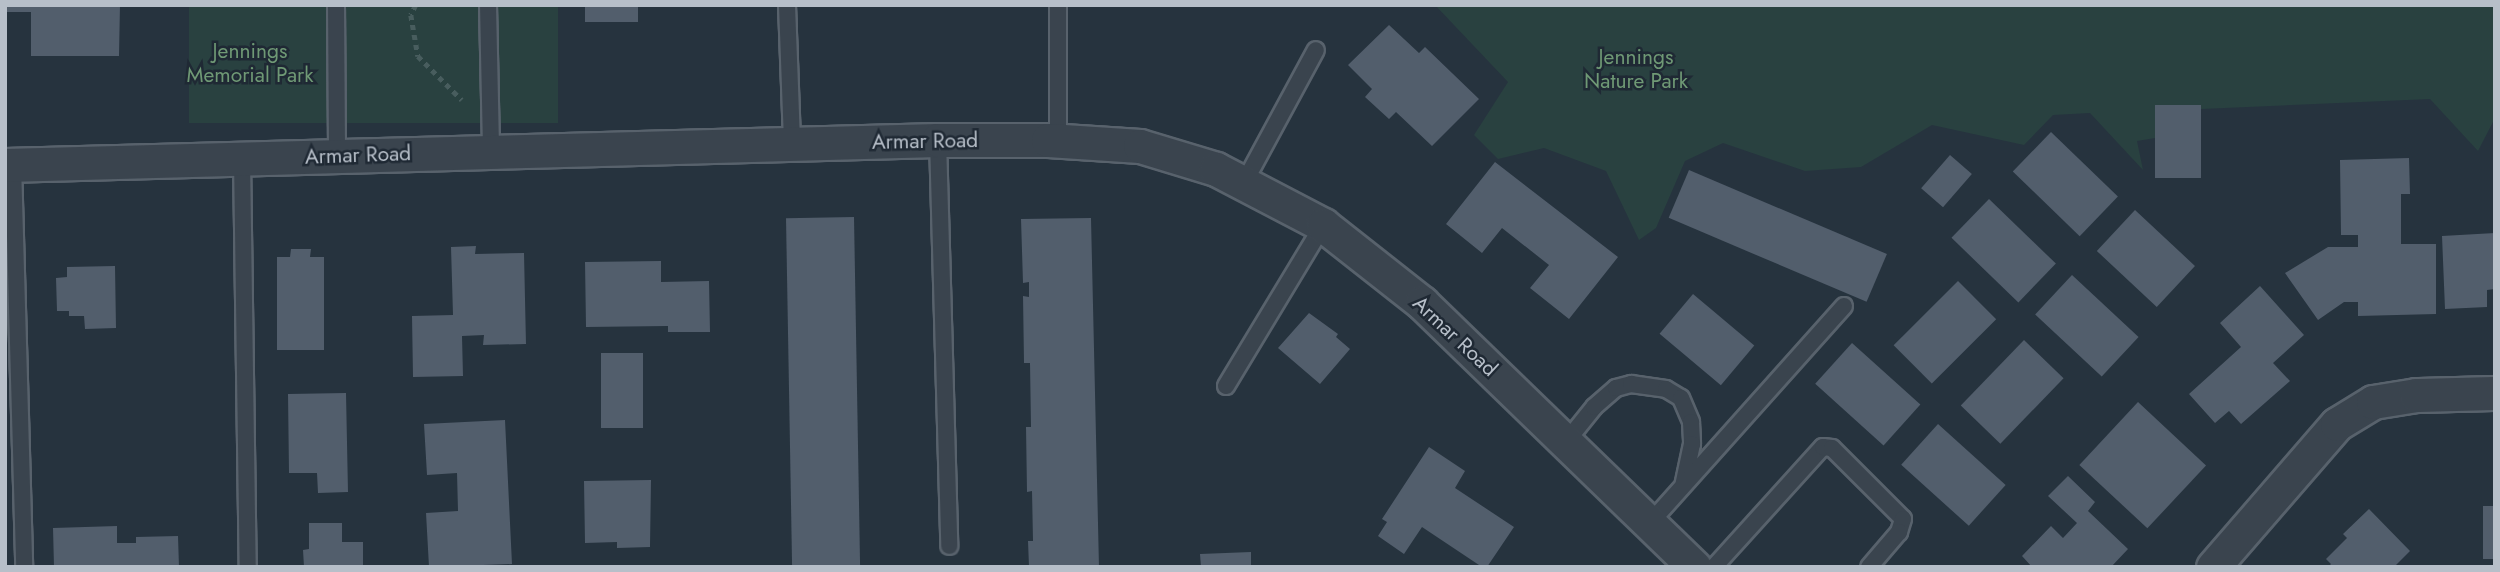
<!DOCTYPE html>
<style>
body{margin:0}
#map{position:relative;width:2500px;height:572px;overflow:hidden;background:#26333e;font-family:Jost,sans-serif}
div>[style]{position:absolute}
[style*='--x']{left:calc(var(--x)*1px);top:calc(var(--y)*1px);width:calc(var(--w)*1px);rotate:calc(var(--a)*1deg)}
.green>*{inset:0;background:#294140;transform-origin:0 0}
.building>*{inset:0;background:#525e6c;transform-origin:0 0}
.path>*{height:4.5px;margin-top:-2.25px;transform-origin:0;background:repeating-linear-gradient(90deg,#485d5e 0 5px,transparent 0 10px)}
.roads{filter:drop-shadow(2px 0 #58626c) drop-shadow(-2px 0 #58626c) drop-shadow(0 2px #58626c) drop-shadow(0 -2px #58626c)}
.service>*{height:16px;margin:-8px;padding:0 8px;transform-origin:8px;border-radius:8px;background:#3a444e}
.minor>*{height:33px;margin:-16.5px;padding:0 16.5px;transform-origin:16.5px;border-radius:16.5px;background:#3a444e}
span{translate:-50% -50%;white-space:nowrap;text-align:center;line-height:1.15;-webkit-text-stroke:5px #1f2934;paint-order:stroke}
.park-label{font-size:21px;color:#6f9975}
.street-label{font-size:21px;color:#b7bfc9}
.frame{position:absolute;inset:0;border:7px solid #b7bfc9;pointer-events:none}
</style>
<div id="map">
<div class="green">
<i style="left:189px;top:5px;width:369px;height:118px"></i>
<i style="clip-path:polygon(1435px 5px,2495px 5px,2495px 118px,2478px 151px,2430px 99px,2155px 111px,2155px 138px,2137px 141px,2143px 170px,2090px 113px,2053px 115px,2024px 145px,1932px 125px,1861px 167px,1805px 171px,1723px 143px,1685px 161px,1656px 228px,1639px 240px,1606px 171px,1544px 148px,1498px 159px,1474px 135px,1508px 82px)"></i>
</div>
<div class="building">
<i style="clip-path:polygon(6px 5px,120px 5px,119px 56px,31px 56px,31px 12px,6px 12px)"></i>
<i style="left:585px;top:5px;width:53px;height:17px"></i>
<i style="clip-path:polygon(1389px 25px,1419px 53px,1425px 47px,1479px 99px,1432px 146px,1396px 112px,1389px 119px,1365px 97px,1372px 89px,1348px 65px)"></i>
<i style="left:2155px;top:105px;width:46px;height:73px"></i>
<i style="left:2051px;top:132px;width:93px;height:55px;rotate:44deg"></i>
<i style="left:1950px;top:155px;width:29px;height:44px;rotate:41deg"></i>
<i style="clip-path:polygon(2409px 158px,2410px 194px,2401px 194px,2401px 244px,2436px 244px,2436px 314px,2358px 316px,2358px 302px,2344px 302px,2318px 320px,2285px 273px,2328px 247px,2358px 247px,2358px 235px,2341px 235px,2340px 160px)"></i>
<i style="clip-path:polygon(1495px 162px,1618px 257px,1569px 319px,1530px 288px,1549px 265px,1502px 228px,1482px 253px,1446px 224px)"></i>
<i style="left:1689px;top:170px;width:215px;height:52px;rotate:23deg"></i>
<i style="left:1989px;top:199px;width:93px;height:54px;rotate:44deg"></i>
<i style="left:2135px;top:210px;width:82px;height:56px;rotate:43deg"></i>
<i style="left:854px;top:217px;width:350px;height:68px;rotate:89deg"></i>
<i style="clip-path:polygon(1091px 218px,1099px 567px,1029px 567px,1028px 541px,1033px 541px,1032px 491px,1027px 492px,1026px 427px,1031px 427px,1030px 363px,1024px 363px,1023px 296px,1029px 297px,1029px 282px,1023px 283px,1021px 219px)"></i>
<i style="clip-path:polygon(2495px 233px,2495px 289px,2487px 290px,2487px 307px,2445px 309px,2442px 236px)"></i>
<i style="clip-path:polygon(476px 246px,475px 254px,524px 253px,526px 344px,483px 345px,484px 335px,462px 336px,463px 376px,413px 377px,412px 316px,453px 315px,451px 247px)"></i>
<i style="clip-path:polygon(291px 249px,311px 249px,310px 257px,324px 257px,324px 350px,277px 350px,277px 257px,290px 257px)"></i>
<i style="clip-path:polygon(661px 261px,661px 282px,709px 281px,710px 332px,668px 332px,668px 326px,586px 327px,585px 262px)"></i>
<i style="clip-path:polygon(115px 266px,116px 328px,85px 329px,84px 316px,69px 316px,69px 311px,57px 311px,56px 278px,67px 277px,67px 267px)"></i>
<i style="left:2072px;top:275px;width:91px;height:54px;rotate:43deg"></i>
<i style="left:1958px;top:281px;width:54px;height:91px;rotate:45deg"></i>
<i style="clip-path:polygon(2260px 286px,2304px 335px,2273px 363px,2290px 381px,2241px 424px,2229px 411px,2215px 423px,2189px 394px,2241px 347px,2220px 323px)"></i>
<i style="left:1693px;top:294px;width:80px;height:52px;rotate:40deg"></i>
<i style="clip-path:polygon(1309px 313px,1338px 334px,1336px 337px,1350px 349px,1320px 384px,1278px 348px)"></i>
<i style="left:2024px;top:340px;width:55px;height:91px;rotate:44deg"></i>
<i style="left:1852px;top:343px;width:92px;height:55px;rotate:42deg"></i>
<i style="left:601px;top:353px;width:42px;height:75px"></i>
<i style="clip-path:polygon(346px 393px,348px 492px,318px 493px,317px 473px,289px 473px,288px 394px)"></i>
<i style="left:2138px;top:402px;width:93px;height:86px;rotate:43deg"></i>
<i style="clip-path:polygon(505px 420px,512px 564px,429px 567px,426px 513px,458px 511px,457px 473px,427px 475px,424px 424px)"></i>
<i style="left:1938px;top:424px;width:91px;height:55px;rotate:42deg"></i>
<i style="clip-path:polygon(1429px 447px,1465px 471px,1455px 488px,1514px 527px,1487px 567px,1482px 567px,1422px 527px,1404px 554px,1378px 536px,1387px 522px,1382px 519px)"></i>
<i style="clip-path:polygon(2068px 476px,2095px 502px,2088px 511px,2128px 549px,2111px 567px,2032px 567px,2022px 556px,2051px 526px,2063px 538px,2077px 523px,2048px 496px)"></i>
<i style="clip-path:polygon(651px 480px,650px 547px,617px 548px,617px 542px,585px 543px,584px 481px)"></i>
<i style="left:2483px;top:506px;width:12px;height:53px"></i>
<i style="clip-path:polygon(2369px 509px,2410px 551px,2394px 567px,2328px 567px,2331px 564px,2326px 559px,2347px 538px,2343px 534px)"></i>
<i style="clip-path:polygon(309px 523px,342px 523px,342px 542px,363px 542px,363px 567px,304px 567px,303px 550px,309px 549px)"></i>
<i style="clip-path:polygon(117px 526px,117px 543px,136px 543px,136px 537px,178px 536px,179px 567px,54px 567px,53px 528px)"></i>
<i style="clip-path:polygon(1251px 552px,1251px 567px,1201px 567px,1200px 554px)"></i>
</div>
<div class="path">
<i style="--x:416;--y:5;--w:11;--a:117"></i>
<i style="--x:411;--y:15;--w:42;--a:80.3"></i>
<i style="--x:418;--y:56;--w:62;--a:45"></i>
</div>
<div class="roads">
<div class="service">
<i style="--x:336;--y:5;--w:151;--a:89.6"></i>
<i style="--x:488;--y:5;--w:147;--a:88.8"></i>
<i style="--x:787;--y:5;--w:138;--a:87.9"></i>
<i style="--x:1058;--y:5;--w:136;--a:90"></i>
<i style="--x:938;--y:140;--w:406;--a:88.4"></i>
<i style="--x:242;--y:158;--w:409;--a:89.2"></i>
<i style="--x:13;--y:164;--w:403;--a:88.4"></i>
<i style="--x:1244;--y:183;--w:151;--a:-61.6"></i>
<i style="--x:1226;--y:386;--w:188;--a:-58.9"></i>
<i style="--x:1566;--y:442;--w:45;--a:-51.3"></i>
<i style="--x:1594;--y:407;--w:29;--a:-41"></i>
<i style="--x:1616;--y:388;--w:16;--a:-15"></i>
<i style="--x:1631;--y:384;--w:35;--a:8"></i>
<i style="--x:1666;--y:389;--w:17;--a:31"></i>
<i style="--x:1681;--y:398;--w:26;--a:67"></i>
<i style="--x:1691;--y:422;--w:22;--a:87"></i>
<i style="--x:1692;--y:444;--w:40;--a:102"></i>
<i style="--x:1650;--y:523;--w:291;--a:-48.2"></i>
<i style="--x:1714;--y:567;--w:162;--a:-47.8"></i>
<i style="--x:1823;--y:447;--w:9;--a:6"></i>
<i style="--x:1832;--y:448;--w:100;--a:45"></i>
<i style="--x:1903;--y:519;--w:14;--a:107"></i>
<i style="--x:1899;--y:532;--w:46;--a:130.6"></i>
</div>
<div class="minor">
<i style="--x:5;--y:165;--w:933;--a:-1.53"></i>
<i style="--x:938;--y:140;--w:110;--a:0"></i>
<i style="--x:1048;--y:140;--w:92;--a:3.7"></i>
<i style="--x:1140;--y:146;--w:79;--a:16.8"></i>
<i style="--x:1216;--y:169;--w:121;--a:27.6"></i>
<i style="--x:1323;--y:225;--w:126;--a:38.2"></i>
<i style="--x:1422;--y:303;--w:379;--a:44.1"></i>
<i style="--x:2213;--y:567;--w:189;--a:-49.1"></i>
<i style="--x:2337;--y:424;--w:42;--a:-31.4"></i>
<i style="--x:2373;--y:402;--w:44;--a:-9.2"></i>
<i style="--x:2416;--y:395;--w:79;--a:-1.5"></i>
</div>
</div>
<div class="park-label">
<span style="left:250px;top:63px">Jennings<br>Memorial Park</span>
<span style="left:1636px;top:69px">Jennings<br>Nature Park</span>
</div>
<div class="street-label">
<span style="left:925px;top:141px;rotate:-1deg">Armar Road</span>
<span style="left:358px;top:155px;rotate:-2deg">Armar Road</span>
<span style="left:1455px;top:336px;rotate:43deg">Armar Road</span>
</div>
<div class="frame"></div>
</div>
